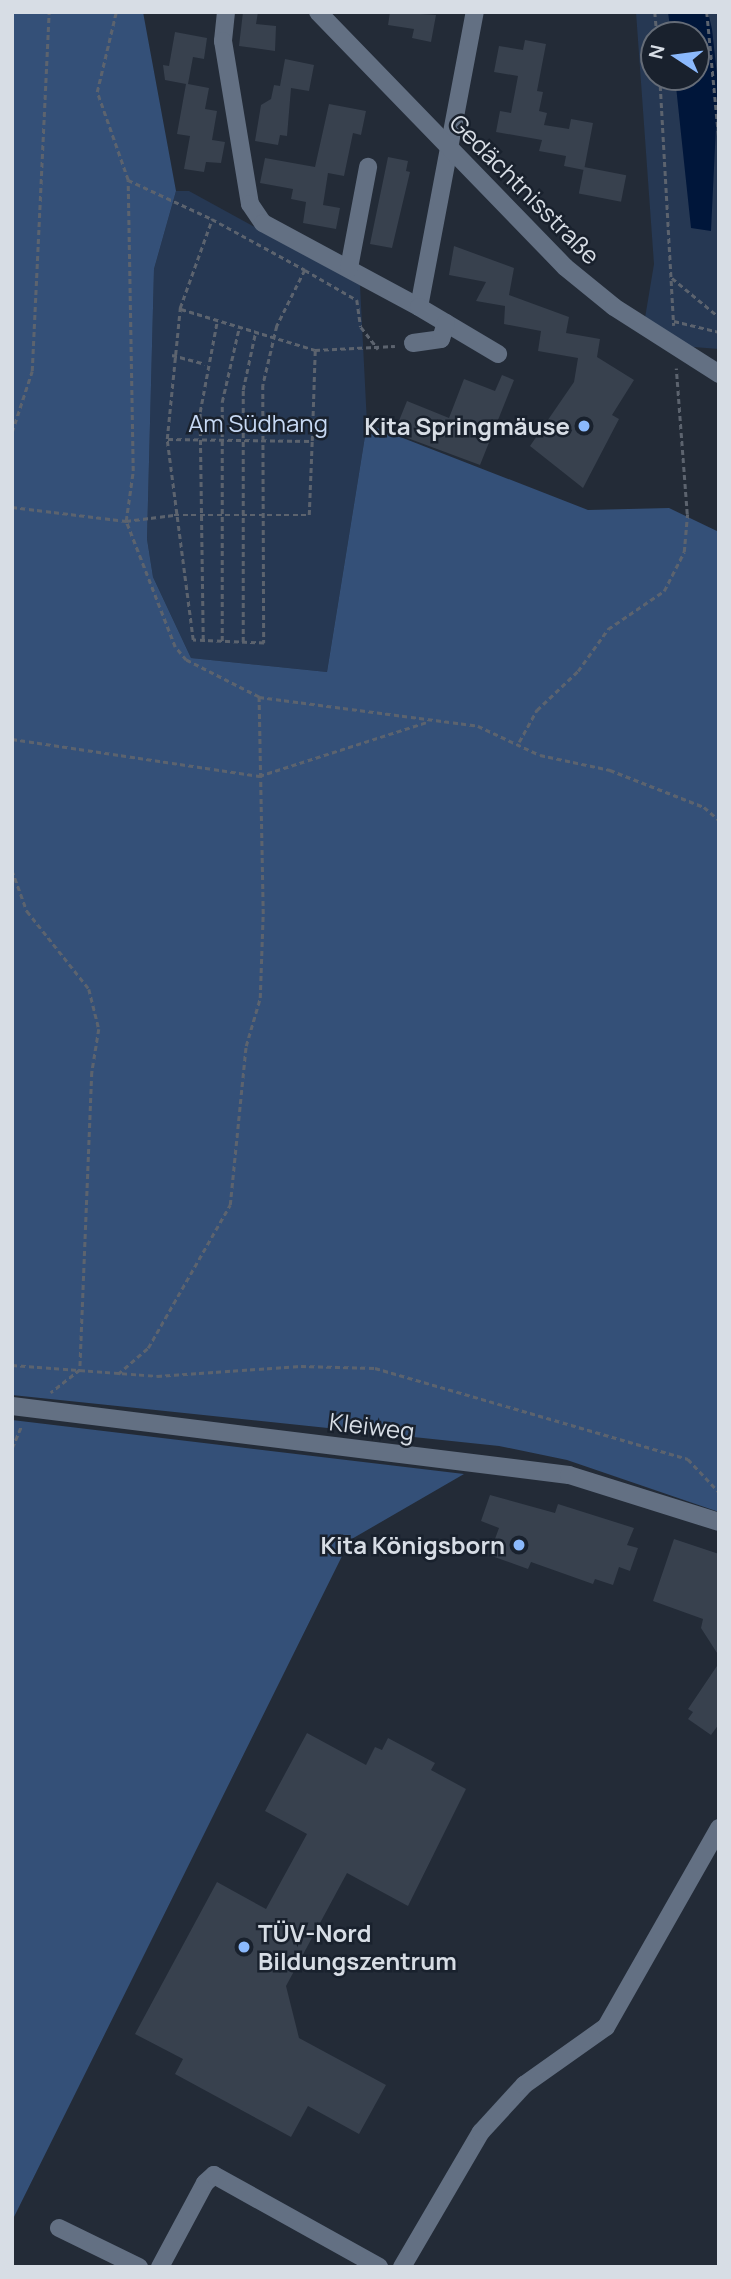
<!DOCTYPE html>
<meta charset="utf-8">
<style>
body{margin:0}
#map{position:relative;width:731px;height:2279px;overflow:hidden;background:#232b37;font-family:Manrope,sans-serif}
div>[style]{position:absolute}
[style*='--x']{left:calc(var(--x)*1px);top:calc(var(--y)*1px);width:calc(var(--w)*1px);rotate:calc(var(--a)*1deg)}
.green>*{inset:0;background:#263853}
.forest>*{inset:0;background:#345078}
.water>*{inset:0;background:#00163a}
.building>*{inset:0;background:#38414e;transform-origin:0 0}
.path>*{height:2.5px;margin-top:-1.25px;transform-origin:0;background:repeating-linear-gradient(90deg,#5c636e 0 5px,transparent 0 8.5px)}
.minor>*{height:18px;margin:-9px;padding:0 9px;transform-origin:9px;border-radius:9px;background:#637083}
.dots>*{width:19px;height:19px;translate:-50% -50%;box-sizing:border-box;border:4px solid #19212d;border-radius:50%}
span{translate:-50% -50%;white-space:nowrap;text-align:center;line-height:1.15;-webkit-text-stroke:5px #19212d;paint-order:stroke}
.street-label{font-size:24px;color:#d7dde5}
.park-label{font-size:24px;color:#c7d9f4}
.poi-label{font-size:24px;color:#d7dde5;font-weight:700}
.right{translate:-100% -50%;text-align:right}
.left{translate:0 -50%;text-align:left}
.frame{position:absolute;inset:0;border:14px solid #d7dde5;pointer-events:none}
.north{position:absolute;left:640px;top:21px;width:70px;height:70px;box-sizing:border-box;background:#19212d;border:2px solid #656c77;border-radius:50%;rotate:283deg;font-size:19px;font-weight:700;line-height:28px;text-align:center;color:#d7dde5}
.north::after{content:'';display:block;margin:auto;width:24px;height:32px;background:#8bb9fc;clip-path:polygon(50% 0,100% 100%,50% 72%,0 100%)}
</style>
<div id="map">
<div class="green">
<i style="clip-path:polygon(evenodd,636px 12px,719px 12px,719px 349px,681px 346px,644px 324px,654px 264px,636px 12px,654px 35px,696px 35px,696px 77px,654px 77px,654px 35px)"></i>
<i style="clip-path:polygon(176px 191px,189px 191px,360px 285px,367px 424px,327px 672px,191px 658px,153px 577px,147px 539px,154px 269px)"></i>
</div>
<div class="forest">
<i style="clip-path:polygon(12px 12px,143px 12px,176px 191px,154px 269px,147px 539px,153px 577px,191px 658px,327px 672px,367px 424px,588px 510px,669px 508px,719px 532px,719px 1512px,567px 1460px,499px 1446px,12px 1395px)"></i>
<i style="clip-path:polygon(12px 1420px,464px 1474px,350px 1540px,12px 2221px)"></i>
</div>
<div class="water">
<i style="clip-path:polygon(668px 12px,708px 12px,712px 29px,718px 84px,711px 231px,691px 228px,675px 77px,696px 77px,696px 35px,671px 35px)"></i>
</div>
<div class="building">
<i style="clip-path:polygon(243px 12px,258px 12px,256px 24px,276px 26px,275px 51px,239px 46px)"></i>
<i style="clip-path:polygon(390px 12px,436px 15px,431px 42px,412px 38px,414px 29px,388px 25px)"></i>
<i style="clip-path:polygon(175px 32px,207px 38px,204px 59px,193px 57px,188px 84px,209px 88px,205px 109px,217px 111px,212px 140px,225px 142px,221px 163px,206px 162px,204px 172px,184px 169px,190px 136px,177px 134px,186px 84px,165px 80px,163px 65px,169px 66px)"></i>
<i style="clip-path:polygon(525px 40px,546px 44px,537px 91px,543px 92px,539px 111px,547px 113px,544px 125px,569px 129px,571px 119px,593px 123px,584px 170px,564px 166px,566px 156px,539px 151px,542px 140px,496px 132px,500px 111px,511px 113px,518px 76px,494px 72px,499px 46px,523px 50px)"></i>
<i style="clip-path:polygon(285px 59px,314px 65px,309px 91px,291px 88px,287px 136px,280px 135px,278px 145px,255px 141px,261px 105px,271px 99px,274px 85px,280px 86px)"></i>
<i style="clip-path:polygon(329px 104px,366px 111px,361px 135px,353px 133px,344px 176px,328px 173px,323px 205px,340px 208px,336px 229px,303px 223px,306px 202px,291px 199px,293px 189px,260px 183px,265px 158px,315px 167px)"></i>
<i style="clip-path:polygon(388px 157px,408px 161px,406px 171px,410px 172px,392px 248px,370px 244px)"></i>
<i style="left:584px;top:167px;width:43px;height:27px;rotate:11deg"></i>
<i style="clip-path:polygon(454px 246px,514px 268px,509px 295px,569px 317px,566px 333px,600px 339px,597px 357px,634px 380px,612px 415px,619px 419px,583px 488px,530px 446px,574px 382px,578px 358px,538px 351px,541px 331px,504px 324px,505px 306px,476px 301px,486px 282px,449px 275px)"></i>
<i style="clip-path:polygon(502px 375px,514px 380px,480px 465px,394px 433px,407px 401px,449px 418px,464px 379px,495px 391px)"></i>
<i style="clip-path:polygon(490px 1495px,555px 1513px,558px 1504px,634px 1528px,627px 1545px,638px 1548px,630px 1571px,619px 1567px,613px 1585px,595px 1579px,593px 1584px,531px 1562px,528px 1569px,489px 1555px,499px 1528px,481px 1521px)"></i>
<i style="clip-path:polygon(674px 1539px,719px 1554px,719px 1656px,701px 1628px,703px 1619px,653px 1601px)"></i>
<i style="clip-path:polygon(719px 1663px,719px 1724px,711px 1735px,688px 1719px,693px 1712px,688px 1709px)"></i>
<i style="clip-path:polygon(307px 1733px,366px 1765px,375px 1747px,382px 1750px,388px 1738px,435px 1763px,431px 1770px,466px 1789px,408px 1906px,347px 1873px,286px 1986px,299px 2038px,386px 2085px,359px 2134px,308px 2106px,291px 2137px,175px 2074px,183px 2059px,135px 2034px,217px 1882px,266px 1909px,307px 1834px,265px 1811px)"></i>
</div>
<div class="path">
<i style="--x:655;--y:12;--w:23;--a:85"></i>
<i style="--x:707;--y:12;--w:129;--a:84.6"></i>
<i style="--x:660;--y:77;--w:249;--a:86.8"></i>
<i style="--x:128;--y:180;--w:93;--a:24.9"></i>
<i style="--x:305;--y:270;--w:63;--a:116.6"></i>
<i style="--x:277;--y:326;--w:61;--a:103.3"></i>
<i style="--x:263;--y:385;--w:258;--a:89.8"></i>
<i style="--x:264;--y:643;--w:71;--a:-177.6"></i>
<i style="--x:193;--y:640;--w:203;--a:-97.4"></i>
<i style="--x:167;--y:439;--w:132;--a:-84.3"></i>
<i style="--x:180;--y:308;--w:95;--a:-70.2"></i>
<i style="--x:212;--y:219;--w:106;--a:28.7"></i>
<i style="--x:305;--y:270;--w:60;--a:30"></i>
<i style="--x:357;--y:300;--w:27;--a:82"></i>
<i style="--x:361;--y:327;--w:28;--a:52"></i>
<i style="--x:672;--y:278;--w:61;--a:39.7"></i>
<i style="--x:181;--y:309;--w:140;--a:17"></i>
<i style="--x:315;--y:350;--w:80;--a:-2.9"></i>
<i style="--x:674;--y:321;--w:46;--a:13.7"></i>
<i style="--x:172;--y:355;--w:34;--a:15"></i>
<i style="--x:12;--y:432;--w:64;--a:-71.8"></i>
<i style="--x:32;--y:371;--w:359;--a:-87.3"></i>
<i style="--x:168;--y:439;--w:144;--a:0.8"></i>
<i style="--x:312;--y:441;--w:91;--a:-88.1"></i>
<i style="--x:12;--y:507;--w:115;--a:7"></i>
<i style="--x:126;--y:521;--w:50;--a:-82"></i>
<i style="--x:133;--y:471;--w:291;--a:-91"></i>
<i style="--x:128;--y:180;--w:93;--a:-109.4"></i>
<i style="--x:97;--y:92;--w:82;--a:-76.6"></i>
<i style="--x:203;--y:640;--w:228;--a:-90.8"></i>
<i style="--x:200;--y:412;--w:93;--a:-79.4"></i>
<i style="--x:222;--y:641;--w:239;--a:-90"></i>
<i style="--x:222;--y:402;--w:76;--a:-77.1"></i>
<i style="--x:243;--y:642;--w:252;--a:-90"></i>
<i style="--x:243;--y:390;--w:57;--a:-77.9"></i>
<i style="--x:259;--y:697;--w:221;--a:7.5"></i>
<i style="--x:478;--y:726;--w:68;--a:25.1"></i>
<i style="--x:540;--y:755;--w:72;--a:12.1"></i>
<i style="--x:610;--y:770;--w:101;--a:21.5"></i>
<i style="--x:704;--y:807;--w:20;--a:41"></i>
<i style="--x:12;--y:739;--w:250;--a:8.5"></i>
<i style="--x:259;--y:776;--w:176;--a:-17.8"></i>
<i style="--x:519;--y:742;--w:37;--a:-61"></i>
<i style="--x:537;--y:710;--w:57;--a:-43.6"></i>
<i style="--x:578;--y:671;--w:52;--a:-54.5"></i>
<i style="--x:608;--y:629;--w:68;--a:-34.2"></i>
<i style="--x:664;--y:591;--w:44;--a:-62.9"></i>
<i style="--x:684;--y:552;--w:38;--a:-85"></i>
<i style="--x:687;--y:514;--w:146;--a:-94.3"></i>
<i style="--x:12;--y:870;--w:44;--a:69.9"></i>
<i style="--x:27;--y:911;--w:100;--a:51.5"></i>
<i style="--x:89;--y:989;--w:41;--a:76"></i>
<i style="--x:99;--y:1029;--w:44;--a:99.2"></i>
<i style="--x:92;--y:1072;--w:298;--a:92.3"></i>
<i style="--x:80;--y:1370;--w:37;--a:142"></i>
<i style="--x:12;--y:1365;--w:145;--a:4.3"></i>
<i style="--x:157;--y:1376;--w:144;--a:-4"></i>
<i style="--x:301;--y:1366;--w:74;--a:1.5"></i>
<i style="--x:375;--y:1368;--w:326;--a:16.2"></i>
<i style="--x:688;--y:1459;--w:45;--a:46.8"></i>
<i style="--x:118;--y:1374;--w:40;--a:-41"></i>
<i style="--x:148;--y:1348;--w:165;--a:-60.2"></i>
<i style="--x:230;--y:1205;--w:160;--a:-84.3"></i>
<i style="--x:246;--y:1046;--w:50;--a:-73.7"></i>
<i style="--x:260;--y:998;--w:84;--a:-88"></i>
<i style="--x:263;--y:914;--w:217;--a:-91.1"></i>
<i style="--x:259;--y:697;--w:82;--a:-153.1"></i>
<i style="--x:186;--y:660;--w:17;--a:-130"></i>
<i style="--x:175;--y:647;--w:135;--a:-111.3"></i>
<i style="--x:126;--y:521;--w:48;--a:-7.1"></i>
<i style="--x:174;--y:515;--w:135;--a:0"></i>
<i style="--x:309;--y:515;--w:74;--a:-87.7"></i>
<i style="--x:12;--y:1448;--w:25;--a:-67"></i>
</div>
<div class="minor">
<i style="--x:226;--y:12;--w:29;--a:96"></i>
<i style="--x:223;--y:41;--w:165;--a:80.6"></i>
<i style="--x:250;--y:204;--w:23;--a:56"></i>
<i style="--x:263;--y:223;--w:177;--a:28.3"></i>
<i style="--x:419;--y:307;--w:300;--a:-79.3"></i>
<i style="--x:318;--y:12;--w:355;--a:45.9"></i>
<i style="--x:565;--y:267;--w:63;--a:39.2"></i>
<i style="--x:614;--y:307;--w:125;--a:32.5"></i>
<i style="--x:349;--y:268;--w:103;--a:-79.3"></i>
<i style="--x:419;--y:307;--w:92;--a:30.7"></i>
<i style="--x:413;--y:343;--w:28;--a:-8"></i>
<i style="--x:441;--y:339;--w:17;--a:-73"></i>
<i style="--x:12;--y:1406;--w:561;--a:7.06"></i>
<i style="--x:569;--y:1475;--w:157;--a:17.4"></i>
<i style="--x:59;--y:2228;--w:89;--a:26"></i>
<i style="--x:160;--y:2267;--w:95;--a:-61.8"></i>
<i style="--x:205;--y:2183;--w:12;--a:-42"></i>
<i style="--x:214;--y:2175;--w:189;--a:29.1"></i>
<i style="--x:402;--y:2267;--w:156;--a:-59.7"></i>
<i style="--x:481;--y:2132;--w:64;--a:-47.5"></i>
<i style="--x:524;--y:2085;--w:100;--a:-35.3"></i>
<i style="--x:606;--y:2027;--w:229;--a:-60.4"></i>
</div>
<div class="dots">
<i style="left:584px;top:426px;background:#8bb9fc"></i>
<i style="left:519px;top:1545px;background:#8bb9fc"></i>
<i style="left:244px;top:1947px;background:#8bb9fc"></i>
</div>
<div class="street-label">
<span style="left:525px;top:189px;rotate:45deg">Gedächtnisstraße</span>
<span style="left:372px;top:1426px;rotate:7deg">Kleiweg</span>
</div>
<div class="park-label">
<span style="left:258px;top:423px">Am Südhang</span>
</div>
<div class="poi-label">
<span class="right" style="left:570px;top:426px">Kita Springmäuse</span>
<span class="right" style="left:505px;top:1545px">Kita Königsborn</span>
<span class="left" style="left:258px;top:1947px">TÜV-Nord<br>Bildungszentrum</span>
</div>
<div class="frame"></div>
<div class="north">N</div>
</div>
